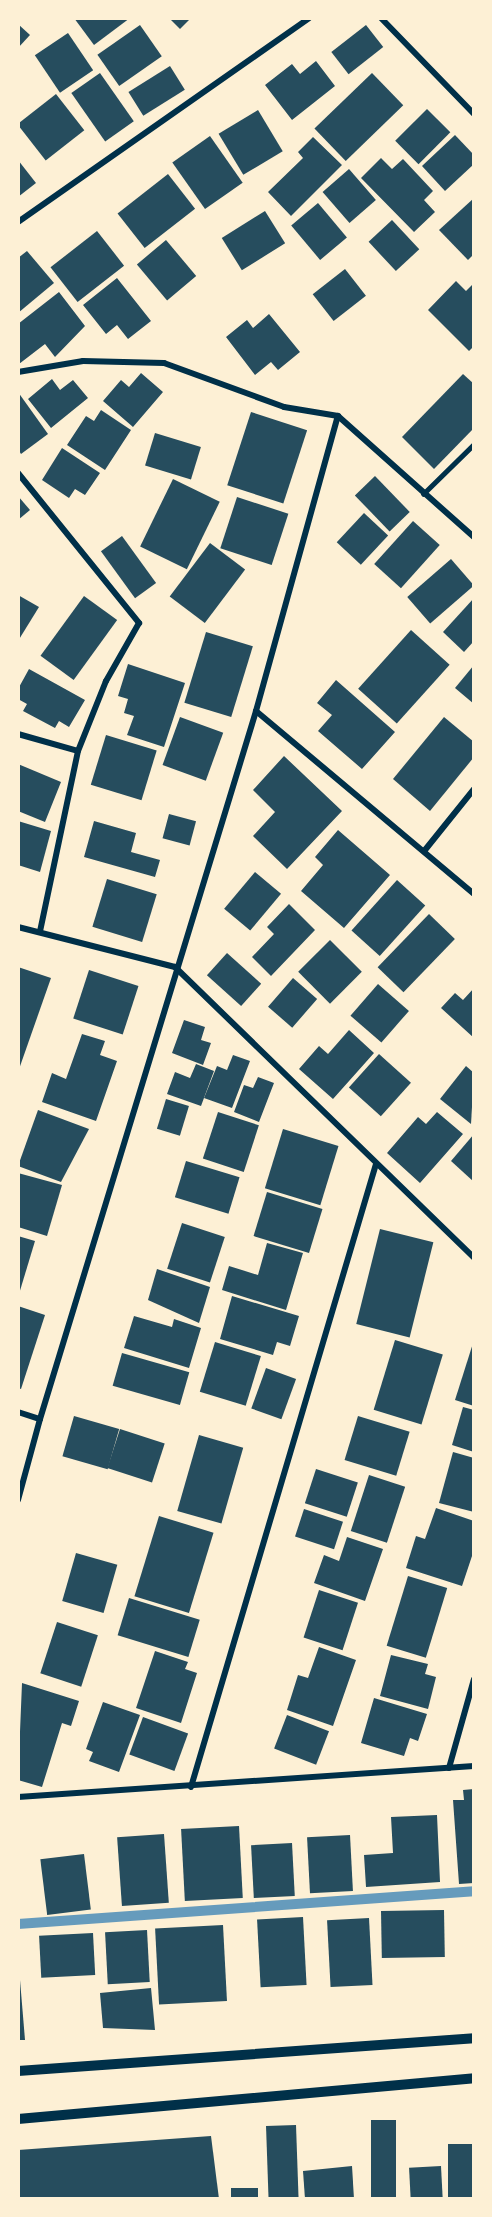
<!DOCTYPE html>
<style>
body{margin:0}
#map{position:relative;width:492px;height:2217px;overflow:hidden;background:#fdf0d5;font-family:Mulish,sans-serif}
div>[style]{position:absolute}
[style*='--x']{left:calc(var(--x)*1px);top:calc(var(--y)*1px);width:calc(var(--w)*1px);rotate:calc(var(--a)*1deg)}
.stream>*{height:10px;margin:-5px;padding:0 5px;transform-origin:5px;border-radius:5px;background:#669bbc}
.building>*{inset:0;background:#264d5e;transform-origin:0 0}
.service>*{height:4.5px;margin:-2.25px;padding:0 2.25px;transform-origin:2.25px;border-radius:2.25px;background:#003049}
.minor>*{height:6px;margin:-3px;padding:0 3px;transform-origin:3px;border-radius:3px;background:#003049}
.tertiary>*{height:10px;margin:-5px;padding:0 5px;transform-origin:5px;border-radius:5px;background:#003049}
span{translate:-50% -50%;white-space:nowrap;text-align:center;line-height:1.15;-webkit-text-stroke:6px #fdf0d5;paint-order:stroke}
.frame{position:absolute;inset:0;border:20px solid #fdf0d5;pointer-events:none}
</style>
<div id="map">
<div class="stream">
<i style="--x:18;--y:1924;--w:457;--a:-4.1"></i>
</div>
<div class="building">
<i style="clip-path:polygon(74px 18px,130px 18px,94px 45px)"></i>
<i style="clip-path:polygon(169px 18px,191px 18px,180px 29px)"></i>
<i style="clip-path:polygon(18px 24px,30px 35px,18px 48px)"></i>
<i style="left:140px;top:25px;width:38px;height:52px;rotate:55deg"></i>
<i style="left:366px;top:25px;width:28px;height:44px;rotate:52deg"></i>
<i style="left:68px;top:33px;width:45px;height:40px;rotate:56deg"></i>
<i style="clip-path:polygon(316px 61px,335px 86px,292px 120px,265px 85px,292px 64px,300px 74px)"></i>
<i style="left:170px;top:66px;width:28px;height:49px;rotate:58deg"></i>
<i style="left:100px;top:73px;width:59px;height:35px;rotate:55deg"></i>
<i style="left:372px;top:73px;width:45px;height:80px;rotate:46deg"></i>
<i style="left:56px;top:94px;width:46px;height:49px;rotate:52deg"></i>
<i style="left:427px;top:109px;width:33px;height:45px;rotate:45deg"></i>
<i style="left:258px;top:110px;width:48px;height:46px;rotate:59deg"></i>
<i style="clip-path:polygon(455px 135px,474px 155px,474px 164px,445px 191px,422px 166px)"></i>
<i style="left:210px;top:136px;width:57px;height:46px;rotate:55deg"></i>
<i style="clip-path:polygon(313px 137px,342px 165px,291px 216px,268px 192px,303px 158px,298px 152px)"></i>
<i style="clip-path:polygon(381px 158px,392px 169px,403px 159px,433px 191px,424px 200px,435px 212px,414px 232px,361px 178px)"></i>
<i style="clip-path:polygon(18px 160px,36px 183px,18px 197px)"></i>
<i style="left:349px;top:169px;width:41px;height:35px;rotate:49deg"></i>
<i style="left:168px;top:174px;width:44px;height:64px;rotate:52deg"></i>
<i style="clip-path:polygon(474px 198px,474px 254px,468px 260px,439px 230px)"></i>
<i style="left:318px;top:203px;width:45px;height:35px;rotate:50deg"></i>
<i style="left:265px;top:211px;width:38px;height:51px;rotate:58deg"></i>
<i style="left:392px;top:220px;width:40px;height:32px;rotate:47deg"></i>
<i style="left:97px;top:231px;width:44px;height:59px;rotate:52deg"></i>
<i style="left:166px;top:240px;width:47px;height:38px;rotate:50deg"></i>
<i style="clip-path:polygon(27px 251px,54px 283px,18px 313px,18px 258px)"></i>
<i style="left:345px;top:269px;width:34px;height:41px;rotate:52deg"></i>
<i style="clip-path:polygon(117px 278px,151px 321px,128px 339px,117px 325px,106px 334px,83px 305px)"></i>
<i style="clip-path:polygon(456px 281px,466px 291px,474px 283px,474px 346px,469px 351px,428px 310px)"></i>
<i style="clip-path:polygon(59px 292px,85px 326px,55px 357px,45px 344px,19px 364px,18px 324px)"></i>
<i style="clip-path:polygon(269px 314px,300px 352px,278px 370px,271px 362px,255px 375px,226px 337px,247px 320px,253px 328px)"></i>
<i style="clip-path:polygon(141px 373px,163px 392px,133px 427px,103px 401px,121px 380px,129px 387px)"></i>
<i style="clip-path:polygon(463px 374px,474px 384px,474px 428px,434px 469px,402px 437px)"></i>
<i style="clip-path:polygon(52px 379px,60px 390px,73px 380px,88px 398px,51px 428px,28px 399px)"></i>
<i style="clip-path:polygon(18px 392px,48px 434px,21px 454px,18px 449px)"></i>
<i style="clip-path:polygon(101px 410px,131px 430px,105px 470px,67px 445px,86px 416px,94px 421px)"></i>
<i style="left:251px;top:412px;width:59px;height:77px;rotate:18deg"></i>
<i style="left:155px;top:433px;width:48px;height:34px;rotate:17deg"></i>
<i style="clip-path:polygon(62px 448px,100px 473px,85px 495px,75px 489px,69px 498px,42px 480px)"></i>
<i style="left:375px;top:476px;width:50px;height:28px;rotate:46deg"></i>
<i style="left:173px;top:479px;width:52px;height:75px;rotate:26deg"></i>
<i style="clip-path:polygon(18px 496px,30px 510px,18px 520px)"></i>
<i style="left:237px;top:497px;width:54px;height:54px;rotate:18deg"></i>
<i style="left:364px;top:513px;width:33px;height:40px;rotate:43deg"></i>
<i style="left:413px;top:521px;width:36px;height:58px;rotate:42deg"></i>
<i style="left:122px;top:536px;width:58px;height:26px;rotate:54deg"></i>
<i style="left:210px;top:543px;width:44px;height:67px;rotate:37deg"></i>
<i style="left:451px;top:559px;width:35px;height:58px;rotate:49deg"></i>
<i style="clip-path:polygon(18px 595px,39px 607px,18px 641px)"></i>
<i style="left:84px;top:596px;width:41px;height:74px;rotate:36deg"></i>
<i style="clip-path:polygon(474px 598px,474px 641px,464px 652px,443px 632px)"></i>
<i style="left:411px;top:630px;width:52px;height:79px;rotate:42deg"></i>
<i style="left:206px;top:632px;width:49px;height:74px;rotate:17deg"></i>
<i style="clip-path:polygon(128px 664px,185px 683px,164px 747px,127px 735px,134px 716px,124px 713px,128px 699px,118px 696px)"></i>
<i style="clip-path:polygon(474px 665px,474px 704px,455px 688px)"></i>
<i style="clip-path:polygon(29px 669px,85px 700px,69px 727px,59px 721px,55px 728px,23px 711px,27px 704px,18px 699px,18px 689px)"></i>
<i style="clip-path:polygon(336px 680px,395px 732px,362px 769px,318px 731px,332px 715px,317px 703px)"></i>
<i style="left:180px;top:717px;width:46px;height:51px;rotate:20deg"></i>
<i style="clip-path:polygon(444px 717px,474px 742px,474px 757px,430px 811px,393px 779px)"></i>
<i style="left:106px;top:735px;width:53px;height:52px;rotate:17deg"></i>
<i style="clip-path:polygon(284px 756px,342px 811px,287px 869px,253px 836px,275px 812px,253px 790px)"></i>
<i style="clip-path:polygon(18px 764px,61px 782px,45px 822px,18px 811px)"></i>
<i style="left:169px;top:814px;width:28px;height:25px;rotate:15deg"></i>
<i style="clip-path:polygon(18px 821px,51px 831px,40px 872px,18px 865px)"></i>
<i style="clip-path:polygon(94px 821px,136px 833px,131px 852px,160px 860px,155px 877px,84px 857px)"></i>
<i style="clip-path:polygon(338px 830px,390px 875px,344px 928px,301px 891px,323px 865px,315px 857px)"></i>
<i style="left:255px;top:872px;width:34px;height:48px;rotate:40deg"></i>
<i style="left:107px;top:879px;width:52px;height:50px;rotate:17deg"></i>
<i style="left:397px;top:880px;width:38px;height:68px;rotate:42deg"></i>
<i style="clip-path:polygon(289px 904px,315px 930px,271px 976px,252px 957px,274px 934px,267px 927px)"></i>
<i style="left:429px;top:914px;width:36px;height:74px;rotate:44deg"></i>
<i style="left:330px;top:940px;width:45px;height:45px;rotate:45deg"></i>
<i style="left:227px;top:953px;width:46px;height:30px;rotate:42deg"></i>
<i style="clip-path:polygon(18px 967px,51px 978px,18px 1072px)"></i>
<i style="left:89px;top:970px;width:52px;height:51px;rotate:18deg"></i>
<i style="left:293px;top:978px;width:32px;height:38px;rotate:41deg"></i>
<i style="left:378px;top:984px;width:41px;height:42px;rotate:41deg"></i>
<i style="clip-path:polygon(474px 988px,474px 1038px,441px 1008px,455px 993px,463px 1000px)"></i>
<i style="clip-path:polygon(184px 1020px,205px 1027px,201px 1040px,211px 1043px,203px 1065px,172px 1053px)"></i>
<i style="clip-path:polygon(349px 1030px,374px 1053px,333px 1099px,299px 1069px,319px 1046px,328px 1054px)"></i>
<i style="clip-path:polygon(82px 1034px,105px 1041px,100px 1055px,117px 1061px,96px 1121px,42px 1102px,52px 1073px,66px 1079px)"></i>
<i style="left:379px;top:1054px;width:43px;height:45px;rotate:42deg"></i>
<i style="clip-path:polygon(233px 1055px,250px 1061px,232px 1108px,204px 1098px,217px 1066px,227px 1070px)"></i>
<i style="clip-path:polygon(196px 1064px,214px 1071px,201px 1106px,167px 1094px,175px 1072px,190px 1078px)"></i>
<i style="clip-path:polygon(466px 1066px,474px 1073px,471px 1124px,440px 1099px)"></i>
<i style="clip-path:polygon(258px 1077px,274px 1083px,259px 1122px,234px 1112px,244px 1085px,253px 1088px)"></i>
<i style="left:166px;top:1099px;width:24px;height:31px;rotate:17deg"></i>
<i style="clip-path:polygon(38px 1110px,89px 1129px,61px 1182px,18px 1166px)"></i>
<i style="left:218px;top:1112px;width:43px;height:49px;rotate:18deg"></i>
<i style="clip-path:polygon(437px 1112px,463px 1134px,420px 1183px,387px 1153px,418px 1117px,426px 1124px)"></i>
<i style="left:283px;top:1129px;width:58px;height:62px;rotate:17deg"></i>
<i style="clip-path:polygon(474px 1134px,474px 1182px,451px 1161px)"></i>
<i style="left:186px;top:1161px;width:56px;height:38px;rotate:17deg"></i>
<i style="clip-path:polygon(18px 1173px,62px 1185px,47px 1236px,18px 1227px)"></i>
<i style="left:267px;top:1192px;width:58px;height:46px;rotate:17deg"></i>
<i style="left:182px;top:1223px;width:45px;height:48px;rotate:18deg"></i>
<i style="left:380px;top:1229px;width:55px;height:98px;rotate:14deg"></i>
<i style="clip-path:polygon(18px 1236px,35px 1241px,19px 1294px,18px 1293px)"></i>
<i style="clip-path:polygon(267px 1243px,303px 1253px,286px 1310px,222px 1290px,229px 1266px,258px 1275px)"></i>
<i style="clip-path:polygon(157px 1269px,210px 1287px,199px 1323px,148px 1300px)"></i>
<i style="clip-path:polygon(232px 1296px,299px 1316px,290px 1346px,277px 1342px,273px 1355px,220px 1339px)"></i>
<i style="clip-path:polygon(18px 1306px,45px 1315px,21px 1389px,18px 1388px)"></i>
<i style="clip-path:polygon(134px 1316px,172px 1327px,174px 1319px,201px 1328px,189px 1368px,124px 1348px)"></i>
<i style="left:395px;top:1340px;width:50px;height:73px;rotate:17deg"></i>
<i style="clip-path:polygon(474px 1340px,474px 1406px,455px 1400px)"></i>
<i style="left:215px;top:1342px;width:48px;height:52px;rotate:17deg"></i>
<i style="left:122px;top:1353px;width:70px;height:34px;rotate:16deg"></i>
<i style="left:266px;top:1368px;width:32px;height:43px;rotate:20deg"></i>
<i style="clip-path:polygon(463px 1407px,474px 1410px,474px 1452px,452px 1445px)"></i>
<i style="left:74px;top:1416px;width:47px;height:42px;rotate:16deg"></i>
<i style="left:358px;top:1416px;width:54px;height:46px;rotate:17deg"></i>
<i style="left:120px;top:1429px;width:47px;height:41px;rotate:18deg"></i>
<i style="left:199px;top:1435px;width:46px;height:79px;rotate:16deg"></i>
<i style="clip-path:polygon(453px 1452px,474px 1458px,474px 1512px,439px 1503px)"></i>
<i style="left:316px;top:1469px;width:44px;height:36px;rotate:18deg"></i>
<i style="left:369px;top:1475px;width:38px;height:59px;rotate:18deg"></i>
<i style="clip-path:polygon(436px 1508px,474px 1521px,474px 1550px,462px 1586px,406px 1568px,416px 1536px,425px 1539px)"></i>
<i style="left:304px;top:1509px;width:41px;height:29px;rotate:18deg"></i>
<i style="left:159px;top:1516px;width:57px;height:84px;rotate:17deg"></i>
<i style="clip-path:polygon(347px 1537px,383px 1549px,365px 1601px,314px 1583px,324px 1555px,339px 1561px)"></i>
<i style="left:76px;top:1553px;width:43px;height:50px;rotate:16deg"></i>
<i style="left:408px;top:1576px;width:41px;height:73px;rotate:17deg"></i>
<i style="left:319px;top:1590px;width:41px;height:50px;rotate:18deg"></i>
<i style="left:129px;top:1598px;width:74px;height:39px;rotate:17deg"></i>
<i style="left:57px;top:1622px;width:43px;height:54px;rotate:18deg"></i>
<i style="clip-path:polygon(319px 1647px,356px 1660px,333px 1726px,287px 1710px,298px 1675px,308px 1678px)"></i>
<i style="clip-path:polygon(155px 1651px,188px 1662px,185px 1669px,197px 1673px,181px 1723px,136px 1708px)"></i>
<i style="clip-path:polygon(391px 1655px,428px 1664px,425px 1674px,436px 1677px,428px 1709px,380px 1696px)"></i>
<i style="clip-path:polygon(22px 1683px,79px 1701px,71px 1726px,62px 1723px,42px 1787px,18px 1780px)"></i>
<i style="clip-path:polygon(374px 1698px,427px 1714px,418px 1741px,410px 1738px,404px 1756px,361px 1743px)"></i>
<i style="clip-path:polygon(103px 1702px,140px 1715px,119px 1772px,89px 1761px,93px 1752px,86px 1749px)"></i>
<i style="left:287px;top:1715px;width:45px;height:36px;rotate:21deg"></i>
<i style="left:143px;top:1717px;width:48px;height:40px;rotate:20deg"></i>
<i style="clip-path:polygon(474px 1789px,474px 1883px,459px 1884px,453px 1800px,464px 1800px,463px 1790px)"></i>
<i style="clip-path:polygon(437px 1815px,440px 1882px,366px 1887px,364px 1855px,393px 1853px,391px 1817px)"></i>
<i style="left:239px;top:1826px;width:72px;height:58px;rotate:87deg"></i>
<i style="left:164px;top:1834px;width:69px;height:47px;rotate:86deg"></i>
<i style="left:350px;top:1835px;width:56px;height:43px;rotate:87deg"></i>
<i style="left:292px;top:1843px;width:53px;height:41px;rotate:87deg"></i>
<i style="left:84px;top:1854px;width:56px;height:44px;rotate:83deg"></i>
<i style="left:444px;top:1910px;width:47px;height:63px;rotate:89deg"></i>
<i style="left:303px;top:1917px;width:68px;height:46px;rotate:87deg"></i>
<i style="left:369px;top:1918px;width:67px;height:42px;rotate:87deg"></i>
<i style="left:223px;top:1925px;width:76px;height:68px;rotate:87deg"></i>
<i style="left:147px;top:1930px;width:52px;height:42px;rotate:87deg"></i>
<i style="left:93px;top:1933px;width:42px;height:54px;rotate:87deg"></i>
<i style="clip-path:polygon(18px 1956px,25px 2040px,18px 2040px)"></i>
<i style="clip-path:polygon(151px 1988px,155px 2030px,103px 2028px,100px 1993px)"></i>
<i style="left:371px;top:2120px;width:25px;height:79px"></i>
<i style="left:296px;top:2125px;width:74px;height:30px;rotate:88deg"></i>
<i style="clip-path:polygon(211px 2136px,219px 2199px,18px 2199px,18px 2150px)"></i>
<i style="left:448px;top:2144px;width:26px;height:55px"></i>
<i style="clip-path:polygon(352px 2166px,354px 2199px,305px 2199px,303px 2171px)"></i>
<i style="left:441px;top:2166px;width:33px;height:32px;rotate:87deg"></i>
<i style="left:258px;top:2188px;width:11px;height:27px;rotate:90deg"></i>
</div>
<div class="service">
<i style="--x:423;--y:494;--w:71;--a:-44.4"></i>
</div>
<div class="minor">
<i style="--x:381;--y:18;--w:134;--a:45.9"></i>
<i style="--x:18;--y:222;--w:355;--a:-35"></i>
<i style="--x:18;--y:372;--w:66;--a:-9.6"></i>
<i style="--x:83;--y:361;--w:81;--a:1.4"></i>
<i style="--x:164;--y:363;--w:128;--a:20.1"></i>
<i style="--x:284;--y:407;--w:55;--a:9.5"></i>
<i style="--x:18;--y:473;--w:193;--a:51.1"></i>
<i style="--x:139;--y:623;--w:67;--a:119.6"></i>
<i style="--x:106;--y:681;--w:75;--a:111.8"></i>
<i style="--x:78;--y:751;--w:185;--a:101.9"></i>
<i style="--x:256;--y:711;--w:285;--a:40"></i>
<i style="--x:18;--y:734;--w:62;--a:15.8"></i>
<i style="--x:425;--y:850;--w:78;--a:-51.2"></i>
<i style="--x:18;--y:927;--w:162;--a:14.3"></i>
<i style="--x:175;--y:967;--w:417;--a:44.2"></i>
<i style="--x:18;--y:1412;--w:23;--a:18"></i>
<i style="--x:40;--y:1419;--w:740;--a:-73.03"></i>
<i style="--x:256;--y:711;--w:306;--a:-74.5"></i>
<i style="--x:338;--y:416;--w:182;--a:41.7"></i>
<i style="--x:18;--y:1500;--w:84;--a:-74.8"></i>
<i style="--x:449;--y:1768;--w:92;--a:-74.3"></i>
<i style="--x:191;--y:1787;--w:650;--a:-73.46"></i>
<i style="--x:18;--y:1797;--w:457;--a:-3.9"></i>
</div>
<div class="tertiary">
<i style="--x:18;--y:2071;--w:457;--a:-4.1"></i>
<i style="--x:18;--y:2119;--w:458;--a:-5.1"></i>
</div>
<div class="frame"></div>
</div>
